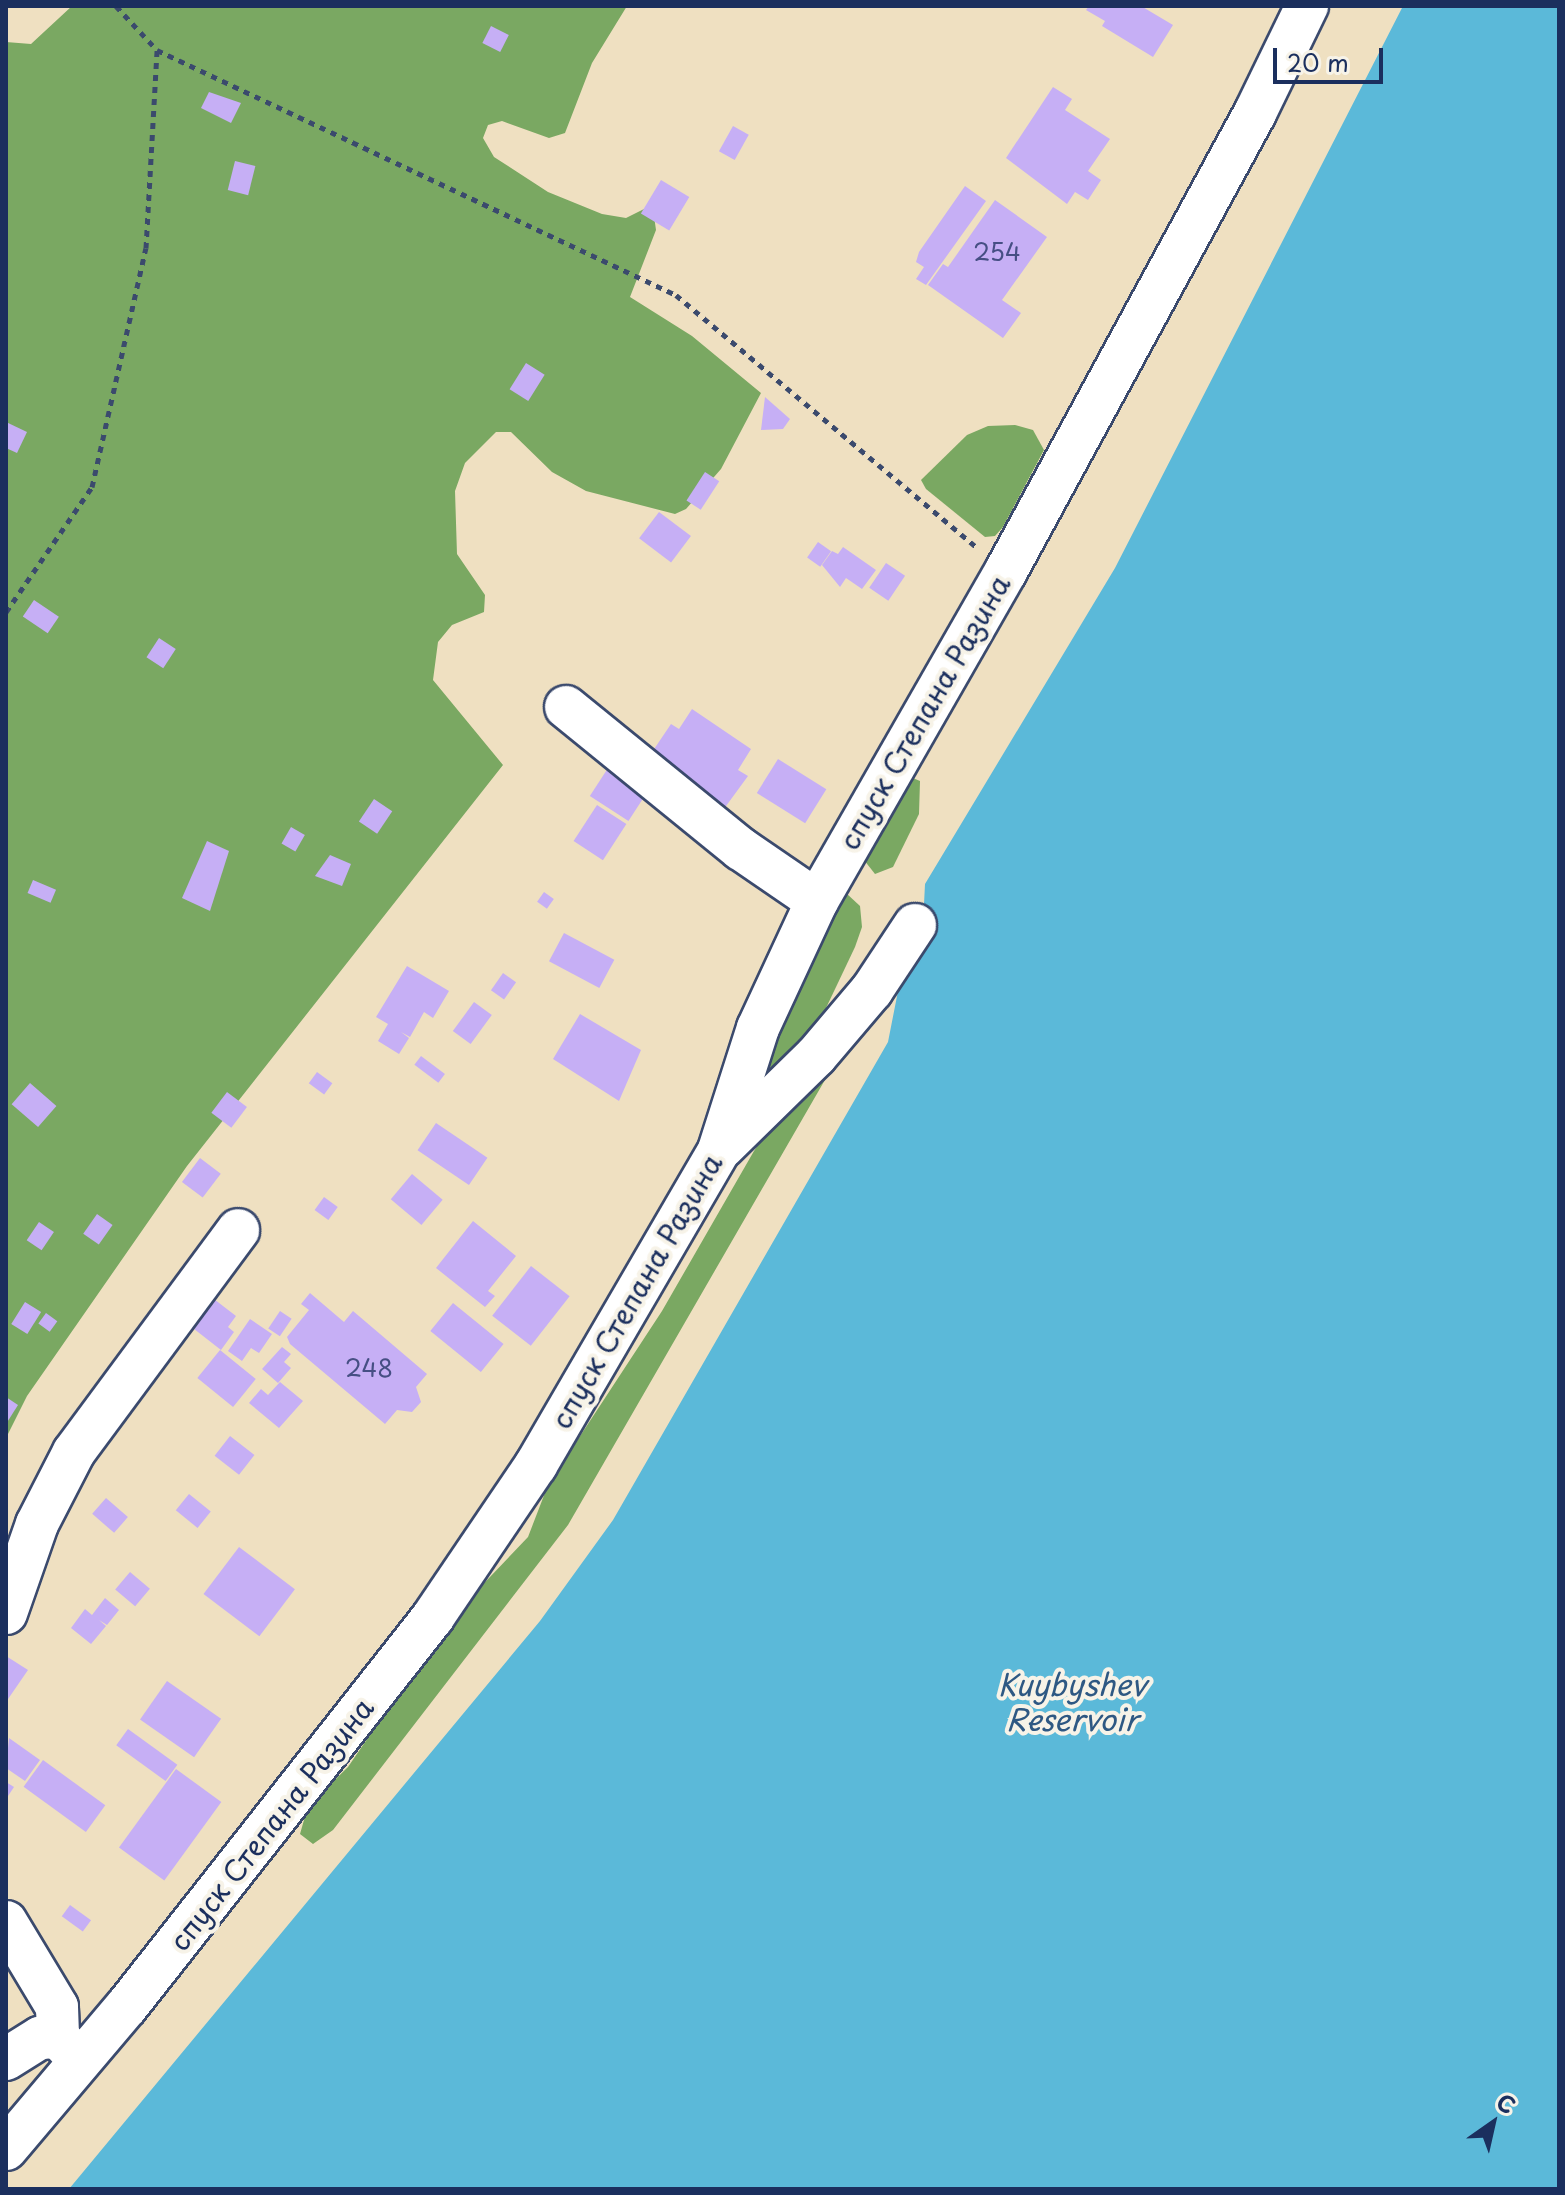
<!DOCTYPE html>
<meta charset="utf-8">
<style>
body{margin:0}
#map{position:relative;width:1565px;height:2195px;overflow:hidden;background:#efe0c1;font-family:"Playpen Sans",sans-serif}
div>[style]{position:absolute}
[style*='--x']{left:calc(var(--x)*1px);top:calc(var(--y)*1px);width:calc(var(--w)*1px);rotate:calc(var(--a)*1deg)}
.forest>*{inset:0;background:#7aa862}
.water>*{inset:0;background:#5bb9d9}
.building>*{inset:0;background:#c6aff5;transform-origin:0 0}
.path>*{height:5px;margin-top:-2.5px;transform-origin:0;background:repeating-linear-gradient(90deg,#3b4a6d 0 6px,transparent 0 12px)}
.roads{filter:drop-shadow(2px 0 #3b4a6d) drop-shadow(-2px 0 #3b4a6d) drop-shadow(0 2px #3b4a6d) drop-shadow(0 -2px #3b4a6d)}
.minor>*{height:42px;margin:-21px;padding:0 21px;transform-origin:21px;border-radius:21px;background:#fff}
span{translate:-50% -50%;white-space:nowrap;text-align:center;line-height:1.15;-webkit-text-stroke:8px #f7f3e8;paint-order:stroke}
.number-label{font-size:24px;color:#464f84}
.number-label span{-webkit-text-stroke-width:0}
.street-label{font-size:28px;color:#1b2f5e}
.water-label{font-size:30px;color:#2e5883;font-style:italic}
.frame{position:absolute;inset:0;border:8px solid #1b2f5e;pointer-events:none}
.north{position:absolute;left:1453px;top:2083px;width:80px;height:80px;-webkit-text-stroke:6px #f7f3e8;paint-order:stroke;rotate:34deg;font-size:22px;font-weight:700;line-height:32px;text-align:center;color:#1b2f5e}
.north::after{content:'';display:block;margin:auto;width:28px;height:36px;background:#1b2f5e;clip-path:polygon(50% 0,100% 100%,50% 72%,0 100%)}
.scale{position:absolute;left:1273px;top:48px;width:110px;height:36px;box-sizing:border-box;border:4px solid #1b2f5e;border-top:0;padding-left:10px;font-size:24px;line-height:28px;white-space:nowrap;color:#1b2f5e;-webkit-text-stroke:6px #f7f3e8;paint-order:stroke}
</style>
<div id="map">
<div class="forest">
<i style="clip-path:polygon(72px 6px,627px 6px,592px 63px,565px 133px,549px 138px,502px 121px,488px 125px,483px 138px,494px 157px,548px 192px,602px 214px,626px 218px,644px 209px,654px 216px,656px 230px,630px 297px,692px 336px,761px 393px,721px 469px,686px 509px,675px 514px,586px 491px,552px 472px,511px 432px,496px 432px,465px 463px,455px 491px,457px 554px,485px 595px,484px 612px,452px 625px,438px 642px,433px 680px,503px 765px,187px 1166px,27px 1396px,6px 1438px,6px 42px,31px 44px)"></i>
<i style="clip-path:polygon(1015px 425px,1033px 430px,1044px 450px,1003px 527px,995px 536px,985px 537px,926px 489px,921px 480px,967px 435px,988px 426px)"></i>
<i style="clip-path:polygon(908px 776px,920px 781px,919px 814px,893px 867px,875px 874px,864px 860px)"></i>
<i style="clip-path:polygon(846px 893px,860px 906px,862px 927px,855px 947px,817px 1027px,768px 1078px,764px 1047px,832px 899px)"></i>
<i style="clip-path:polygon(833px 1066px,568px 1525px,333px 1830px,313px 1844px,300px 1834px,308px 1806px,348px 1767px,447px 1622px,528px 1537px,548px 1485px,662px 1311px,754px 1151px,779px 1112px)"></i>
</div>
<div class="water">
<i style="clip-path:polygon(1403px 6px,1559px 6px,1559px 2189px,69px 2189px,540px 1621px,613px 1520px,888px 1042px,899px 986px,923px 924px,925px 884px,1115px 568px)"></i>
</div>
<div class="building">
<i style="clip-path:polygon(1089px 6px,1141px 6px,1173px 25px,1153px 57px,1102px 26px,1105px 21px,1086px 10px)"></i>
<i style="left:491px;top:26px;width:20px;height:19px;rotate:27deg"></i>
<i style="clip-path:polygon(1053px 87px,1072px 99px,1065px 110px,1110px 139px,1088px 171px,1101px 180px,1088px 200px,1075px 192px,1067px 204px,1006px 158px)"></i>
<i style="clip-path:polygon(209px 92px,241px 103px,231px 123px,201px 108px)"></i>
<i style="left:733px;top:126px;width:18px;height:29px;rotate:29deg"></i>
<i style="left:235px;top:161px;width:21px;height:30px;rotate:14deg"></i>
<i style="left:661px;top:180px;width:33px;height:39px;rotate:31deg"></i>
<i style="clip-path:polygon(965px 186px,986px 201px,926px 285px,916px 279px,924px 267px,916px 262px,919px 252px)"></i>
<i style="clip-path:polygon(995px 200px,1047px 237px,1002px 300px,1021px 313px,1003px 338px,928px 285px,943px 264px,948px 267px)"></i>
<i style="left:526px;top:363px;width:22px;height:31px;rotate:32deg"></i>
<i style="clip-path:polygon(765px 397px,790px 419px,783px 429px,761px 430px)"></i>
<i style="clip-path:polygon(6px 422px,27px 432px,17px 453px,6px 448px)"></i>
<i style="left:705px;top:472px;width:17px;height:34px;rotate:33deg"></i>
<i style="left:659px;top:512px;width:40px;height:33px;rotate:37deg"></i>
<i style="left:818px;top:542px;width:16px;height:19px;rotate:35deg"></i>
<i style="clip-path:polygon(843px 547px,876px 570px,862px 589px,846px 578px,840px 587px,822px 565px,832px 551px,838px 554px)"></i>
<i style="left:886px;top:563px;width:23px;height:30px;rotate:34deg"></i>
<i style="left:34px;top:600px;width:30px;height:20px;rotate:34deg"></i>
<i style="left:159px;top:638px;width:20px;height:23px;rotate:33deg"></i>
<i style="clip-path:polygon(692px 709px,751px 749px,738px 770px,748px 776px,718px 817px,644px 764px,671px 724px,679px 729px)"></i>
<i style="left:778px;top:759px;width:57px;height:40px;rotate:32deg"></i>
<i style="left:610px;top:765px;width:46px;height:37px;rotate:33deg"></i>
<i style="left:374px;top:799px;width:22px;height:27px;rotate:34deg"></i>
<i style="left:597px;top:805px;width:35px;height:43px;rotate:33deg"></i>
<i style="left:291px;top:827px;width:16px;height:19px;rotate:30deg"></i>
<i style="clip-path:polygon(207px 841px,229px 851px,210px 911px,182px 898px)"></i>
<i style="clip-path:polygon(330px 855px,351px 864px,342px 886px,315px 876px)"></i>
<i style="left:33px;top:880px;width:25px;height:14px;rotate:23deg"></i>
<i style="left:544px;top:892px;width:12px;height:12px;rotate:35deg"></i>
<i style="left:564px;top:933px;width:57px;height:32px;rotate:28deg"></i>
<i style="clip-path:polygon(407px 966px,449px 991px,433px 1018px,424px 1012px,410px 1037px,401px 1032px,409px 1038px,399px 1054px,378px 1041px,388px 1024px,376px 1017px)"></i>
<i style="left:503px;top:973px;width:16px;height:21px;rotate:35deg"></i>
<i style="left:474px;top:1002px;width:22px;height:36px;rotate:36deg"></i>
<i style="clip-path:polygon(580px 1014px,641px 1050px,619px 1101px,553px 1059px)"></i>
<i style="left:421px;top:1056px;width:30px;height:11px;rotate:37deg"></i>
<i style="left:317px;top:1072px;width:19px;height:14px;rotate:36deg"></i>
<i style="left:30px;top:1083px;width:35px;height:28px;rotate:41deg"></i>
<i style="left:227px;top:1092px;width:25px;height:26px;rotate:37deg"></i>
<i style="left:436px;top:1123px;width:62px;height:33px;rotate:34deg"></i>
<i style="left:200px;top:1158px;width:26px;height:30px;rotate:37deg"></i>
<i style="left:412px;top:1174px;width:40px;height:33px;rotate:40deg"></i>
<i style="left:324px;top:1197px;width:17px;height:16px;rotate:36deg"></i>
<i style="left:97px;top:1214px;width:19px;height:24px;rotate:35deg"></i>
<i style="clip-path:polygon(473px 1221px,516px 1256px,488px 1291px,495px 1296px,485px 1307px,436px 1268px)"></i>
<i style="left:39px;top:1222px;width:18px;height:22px;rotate:34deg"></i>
<i style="left:531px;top:1266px;width:49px;height:63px;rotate:38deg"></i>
<i style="clip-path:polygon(310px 1293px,344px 1322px,353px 1311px,427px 1374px,416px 1387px,421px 1402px,412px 1412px,397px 1410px,385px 1424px,290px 1344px,287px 1337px,309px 1310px,301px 1304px)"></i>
<i style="clip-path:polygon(210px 1296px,236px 1316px,228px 1327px,234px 1332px,221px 1350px,180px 1318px)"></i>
<i style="left:25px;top:1302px;width:19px;height:26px;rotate:32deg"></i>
<i style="left:453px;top:1303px;width:65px;height:36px;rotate:39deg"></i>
<i style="left:280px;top:1311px;width:14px;height:21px;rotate:34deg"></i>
<i style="left:46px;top:1313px;width:14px;height:13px;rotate:36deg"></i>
<i style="clip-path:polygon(250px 1319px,272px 1334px,259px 1353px,251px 1348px,242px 1361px,228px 1351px)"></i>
<i style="clip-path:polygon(282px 1347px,291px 1354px,284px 1362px,291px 1368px,278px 1383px,262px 1369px)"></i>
<i style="left:220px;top:1350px;width:46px;height:36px;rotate:39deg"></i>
<i style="clip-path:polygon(280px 1382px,303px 1401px,279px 1428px,249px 1403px,261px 1389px,268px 1395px)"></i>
<i style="clip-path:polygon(6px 1397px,18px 1405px,6px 1424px)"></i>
<i style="left:230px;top:1436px;width:31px;height:25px;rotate:38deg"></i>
<i style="left:189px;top:1494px;width:28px;height:21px;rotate:39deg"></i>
<i style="left:106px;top:1498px;width:29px;height:21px;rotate:41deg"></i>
<i style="left:239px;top:1547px;width:70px;height:59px;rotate:37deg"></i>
<i style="left:130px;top:1572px;width:26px;height:23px;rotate:40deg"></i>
<i style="clip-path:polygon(105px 1598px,119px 1610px,107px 1625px,99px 1620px,106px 1626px,91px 1644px,71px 1628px,85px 1609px,92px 1615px)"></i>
<i style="clip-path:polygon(6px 1656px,28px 1670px,6px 1702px)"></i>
<i style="left:167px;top:1681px;width:66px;height:47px;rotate:35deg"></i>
<i style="left:128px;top:1729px;width:61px;height:20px;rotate:36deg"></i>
<i style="clip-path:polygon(9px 1738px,40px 1760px,25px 1781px,6px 1768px)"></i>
<i style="left:43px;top:1760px;width:77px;height:33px;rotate:36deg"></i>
<i style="left:176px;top:1769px;width:56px;height:97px;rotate:36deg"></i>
<i style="clip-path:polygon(6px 1782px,14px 1787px,6px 1799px)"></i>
<i style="left:70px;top:1905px;width:26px;height:14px;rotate:36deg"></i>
</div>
<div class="path">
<i style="--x:116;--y:6;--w:60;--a:47"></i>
<i style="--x:157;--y:50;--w:574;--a:25.27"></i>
<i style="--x:676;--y:295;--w:393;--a:40"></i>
<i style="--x:6;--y:612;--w:152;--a:-55.5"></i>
<i style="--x:92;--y:487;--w:245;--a:-77.3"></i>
<i style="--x:146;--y:248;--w:198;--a:-86.8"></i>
</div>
<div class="roads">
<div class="minor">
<i style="--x:566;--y:707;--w:225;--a:39.1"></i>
<i style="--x:741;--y:849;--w:92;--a:34.4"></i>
<i style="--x:723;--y:1147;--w:130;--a:-44.4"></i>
<i style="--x:816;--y:1056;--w:87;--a:-49.7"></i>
<i style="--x:872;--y:990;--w:78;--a:-56.5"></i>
<i style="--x:6;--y:1613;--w:94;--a:-70.8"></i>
<i style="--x:37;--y:1524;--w:81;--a:-62.8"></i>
<i style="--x:74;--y:1452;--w:276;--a:-53.5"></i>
<i style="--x:6;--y:1922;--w:99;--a:59"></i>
<i style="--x:57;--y:2007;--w:30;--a:88"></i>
<i style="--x:6;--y:2059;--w:40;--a:-32"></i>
<i style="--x:40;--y:2038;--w:18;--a:-3"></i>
<i style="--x:58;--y:2037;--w:25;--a:47"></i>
<i style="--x:6;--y:2149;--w:187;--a:-49.8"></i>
<i style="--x:127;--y:2006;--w:495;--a:-51.8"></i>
<i style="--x:433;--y:1617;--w:184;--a:-55.9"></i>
<i style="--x:536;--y:1465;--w:364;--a:-59.8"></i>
<i style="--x:719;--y:1150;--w:128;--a:-72.3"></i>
<i style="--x:758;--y:1028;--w:140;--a:-65.1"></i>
<i style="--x:817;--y:901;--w:380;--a:-60.2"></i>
<i style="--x:1006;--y:571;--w:521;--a:-61.47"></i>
<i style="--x:1255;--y:113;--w:119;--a:-64.1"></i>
</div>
</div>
<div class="number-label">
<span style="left:997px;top:252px">254</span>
<span style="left:369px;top:1368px">248</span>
</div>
<div class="street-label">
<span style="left:924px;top:712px;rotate:-60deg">спуск Степана Разина</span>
<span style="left:636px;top:1291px;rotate:-60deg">спуск Степана Разина</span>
<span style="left:271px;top:1824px;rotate:-52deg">спуск Степана Разина</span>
</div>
<div class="water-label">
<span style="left:1072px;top:1701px">Kuybyshev<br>Reservoir</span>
</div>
<div class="frame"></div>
<div class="north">С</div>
<div class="scale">20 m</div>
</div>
